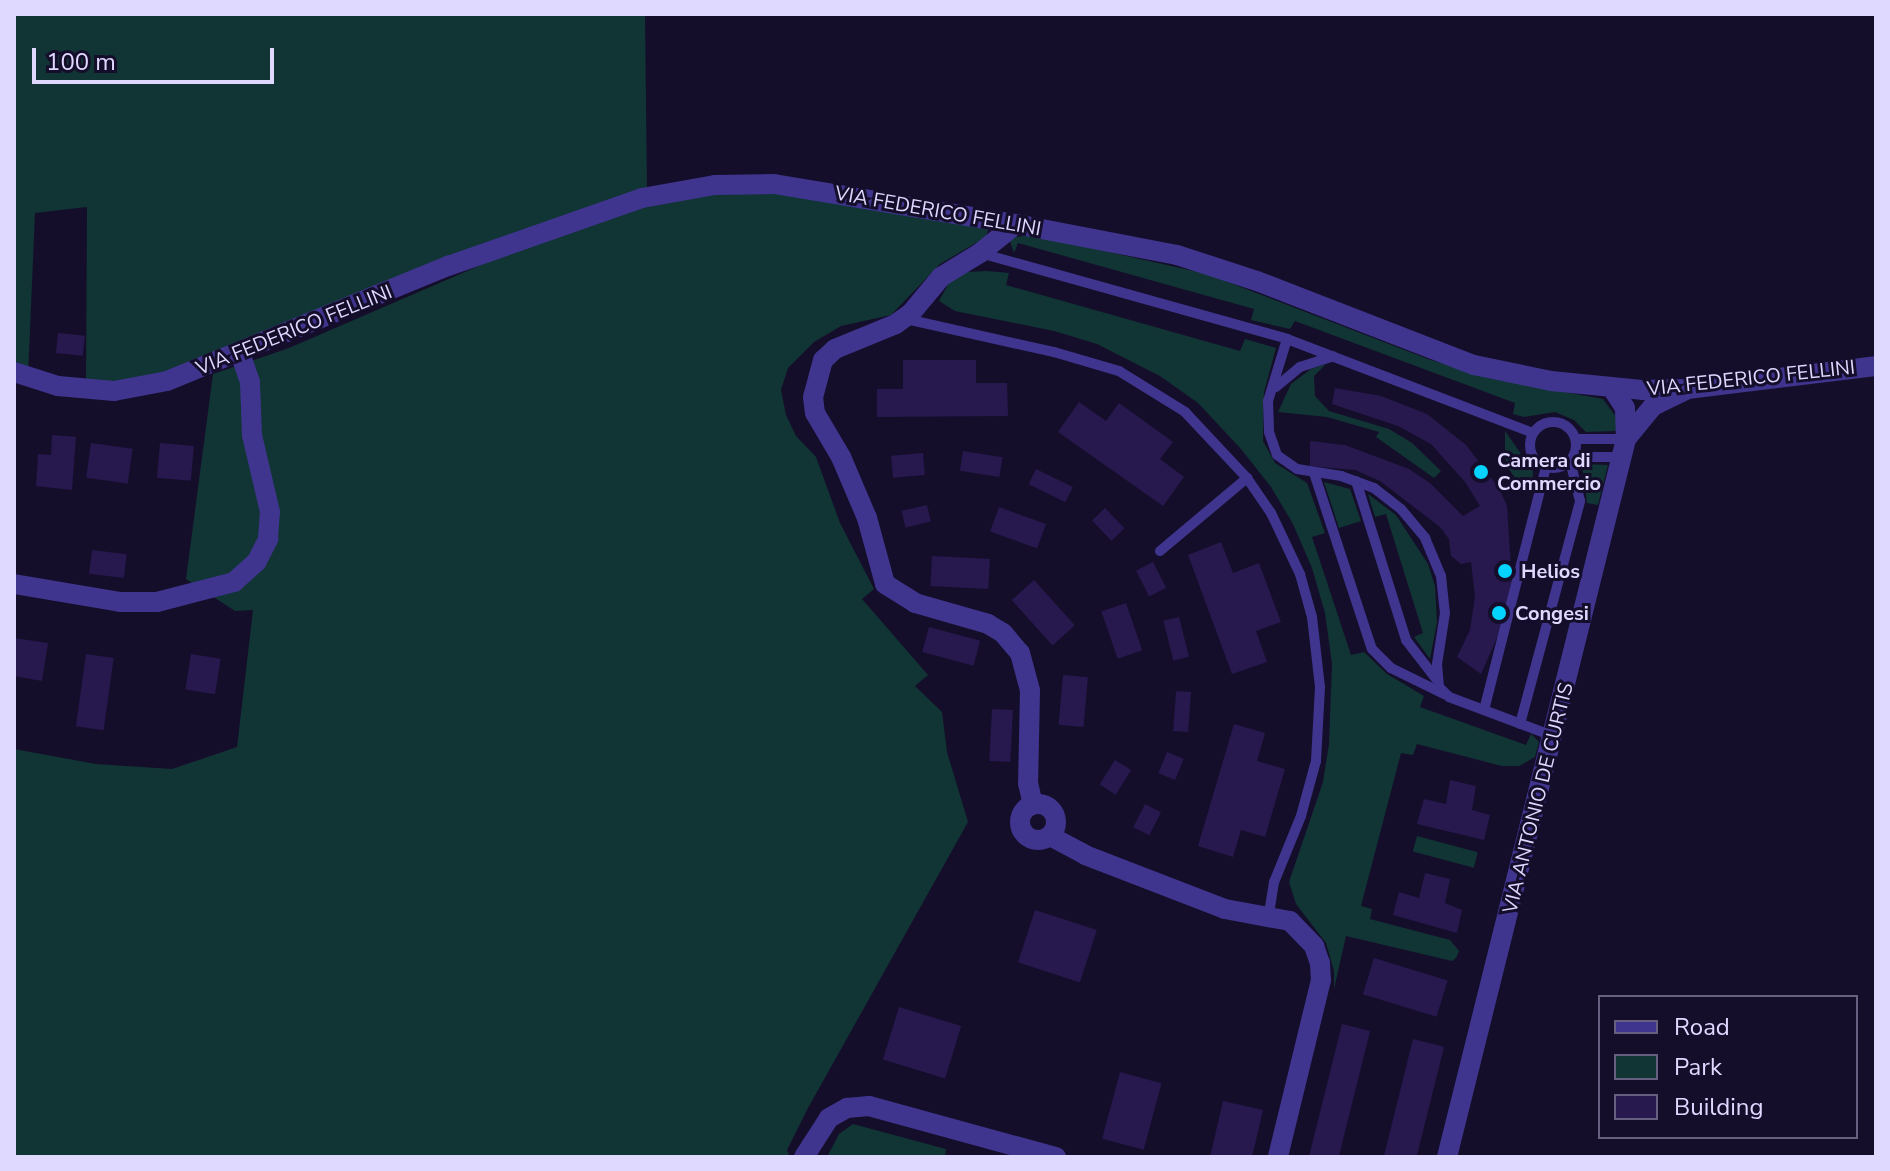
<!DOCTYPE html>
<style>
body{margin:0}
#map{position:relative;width:1890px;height:1171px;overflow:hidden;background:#150e2b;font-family:"Nunito Sans",sans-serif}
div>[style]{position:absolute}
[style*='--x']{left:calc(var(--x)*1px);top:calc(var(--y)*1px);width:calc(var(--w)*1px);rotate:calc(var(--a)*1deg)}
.green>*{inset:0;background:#113435;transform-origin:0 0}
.building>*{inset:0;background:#27184d;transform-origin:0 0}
.service>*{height:10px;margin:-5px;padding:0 5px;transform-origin:5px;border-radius:5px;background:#3f358e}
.service>.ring{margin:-5px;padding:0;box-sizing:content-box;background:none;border:10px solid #3f358e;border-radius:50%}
.minor>*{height:20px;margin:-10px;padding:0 10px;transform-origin:10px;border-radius:10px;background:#3f358e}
.minor>.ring{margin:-10px;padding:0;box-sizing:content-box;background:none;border:20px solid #3f358e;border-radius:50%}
.tertiary>*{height:20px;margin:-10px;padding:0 10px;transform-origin:10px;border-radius:10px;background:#3f358e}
.dots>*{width:22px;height:22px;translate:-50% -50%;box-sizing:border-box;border:4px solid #150e2b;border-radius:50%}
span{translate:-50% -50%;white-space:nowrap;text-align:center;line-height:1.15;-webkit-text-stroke:6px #150e2b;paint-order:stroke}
.street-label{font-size:20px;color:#dfd8ff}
.poi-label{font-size:20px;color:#dfd8ff;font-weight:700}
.left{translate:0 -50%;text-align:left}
.frame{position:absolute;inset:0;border:16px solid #dfd8ff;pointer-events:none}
.legend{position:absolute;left:1598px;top:995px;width:260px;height:144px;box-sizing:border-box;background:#150e2b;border:2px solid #665f80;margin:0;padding:10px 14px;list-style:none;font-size:24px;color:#dfd8ff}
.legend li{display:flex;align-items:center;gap:16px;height:40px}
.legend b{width:40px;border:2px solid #665f80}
.scale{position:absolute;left:32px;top:48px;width:242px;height:36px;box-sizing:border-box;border:4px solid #dfd8ff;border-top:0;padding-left:10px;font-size:24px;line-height:28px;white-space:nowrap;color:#dfd8ff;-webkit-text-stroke:6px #150e2b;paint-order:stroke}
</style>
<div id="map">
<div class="green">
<i style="clip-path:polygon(14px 14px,645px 14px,647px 190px,160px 375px,110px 383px,86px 381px,87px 207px,35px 213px,28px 377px,14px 372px)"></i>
<i style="clip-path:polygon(722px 193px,773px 193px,985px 227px,988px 230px,986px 237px,940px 264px,891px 315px,841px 326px,814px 342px,788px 368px,781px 390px,786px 415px,796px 436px,816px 457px,840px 523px,874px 589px,862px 599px,928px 675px,915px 686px,942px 712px,947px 752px,968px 822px,808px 1108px,787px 1150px,790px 1157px,14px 1157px,14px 749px,96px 764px,172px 769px,237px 747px,253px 610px,235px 611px,186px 579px,213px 374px,289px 348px,525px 246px,649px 204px)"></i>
<i style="clip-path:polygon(1033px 235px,1207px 274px,1428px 359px,1488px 378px,1603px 399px,1617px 418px,1616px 431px,1586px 432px,1574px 420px,1555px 412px,1524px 417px,1513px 414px,1515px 403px,1295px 321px,1290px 329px,1251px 320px,1254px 309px,1018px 243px,1014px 253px,1010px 241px,1015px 237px)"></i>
<i style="clip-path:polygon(987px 271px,1009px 273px,1006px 285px,1240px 351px,1245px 339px,1276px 348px,1264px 392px,1263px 441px,1275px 463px,1307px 483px,1325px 533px,1312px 537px,1351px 655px,1364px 652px,1387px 674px,1424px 696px,1420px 707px,1526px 745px,1531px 734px,1539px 742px,1535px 757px,1519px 766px,1502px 766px,1417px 744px,1413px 755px,1401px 753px,1361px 906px,1372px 909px,1370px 919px,1450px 940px,1459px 951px,1456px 958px,1452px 961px,1346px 936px,1334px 989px,1334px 971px,1326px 943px,1296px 904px,1289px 882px,1323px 782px,1329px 744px,1332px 664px,1325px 613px,1312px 568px,1293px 524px,1271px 487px,1241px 449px,1198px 403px,1160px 376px,1097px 344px,1054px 331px,955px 311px,939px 301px,950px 281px,965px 272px)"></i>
<i style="clip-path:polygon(1326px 364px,1314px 376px,1315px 396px,1329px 411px,1389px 429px,1412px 443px,1441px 471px,1434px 478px,1376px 437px,1379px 432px,1327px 417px,1278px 412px,1291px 384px,1311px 369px)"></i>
<i style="clip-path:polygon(1505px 431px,1533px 471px,1532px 491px,1517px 481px,1509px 469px,1505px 457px)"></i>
<i style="clip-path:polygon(1582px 464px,1608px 465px,1598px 505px,1587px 503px)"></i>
<i style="clip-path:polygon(1324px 482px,1350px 489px,1361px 521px,1339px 528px)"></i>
<i style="clip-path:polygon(1368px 494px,1396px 515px,1428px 564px,1435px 586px,1437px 622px,1430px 659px,1414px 637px,1423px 633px,1386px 514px,1375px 517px)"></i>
<i style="left:1417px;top:836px;width:63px;height:16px;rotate:15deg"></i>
<i style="clip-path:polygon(853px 1124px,946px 1149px,945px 1157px,827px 1157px,839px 1134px)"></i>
</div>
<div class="building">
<i style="left:58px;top:333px;width:27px;height:20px;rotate:6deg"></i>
<i style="clip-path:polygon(903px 360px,976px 360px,976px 383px,1007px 383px,1008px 416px,877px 417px,877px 389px,903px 389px)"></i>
<i style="clip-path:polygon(1335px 388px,1381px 396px,1427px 414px,1466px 445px,1499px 488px,1507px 506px,1512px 583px,1501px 629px,1481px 674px,1457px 657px,1470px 630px,1475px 596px,1471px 562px,1461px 564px,1451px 556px,1449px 539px,1440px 527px,1380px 481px,1355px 470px,1310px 466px,1310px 441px,1345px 445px,1409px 469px,1430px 483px,1463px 516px,1480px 506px,1465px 482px,1431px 444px,1398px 426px,1332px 404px)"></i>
<i style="clip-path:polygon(1079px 402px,1106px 421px,1119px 403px,1173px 442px,1160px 459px,1184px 477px,1163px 506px,1058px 432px)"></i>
<i style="clip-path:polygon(52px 435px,76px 437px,72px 490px,36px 486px,38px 454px,51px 455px)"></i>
<i style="left:91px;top:443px;width:42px;height:35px;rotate:8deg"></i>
<i style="left:160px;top:443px;width:34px;height:35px;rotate:5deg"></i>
<i style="left:963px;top:451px;width:40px;height:20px;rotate:9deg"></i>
<i style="left:923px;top:453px;width:22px;height:32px;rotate:85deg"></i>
<i style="left:1036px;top:469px;width:41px;height:17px;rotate:26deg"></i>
<i style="left:927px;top:505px;width:17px;height:26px;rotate:77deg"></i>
<i style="left:999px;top:507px;width:50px;height:26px;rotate:20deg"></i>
<i style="left:1105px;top:508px;width:28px;height:18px;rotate:46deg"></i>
<i style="clip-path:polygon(1221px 542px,1233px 573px,1259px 563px,1281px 622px,1256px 631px,1267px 662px,1232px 674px,1188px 555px)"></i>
<i style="left:92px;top:550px;width:35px;height:24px;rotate:7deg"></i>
<i style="left:932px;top:556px;width:58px;height:30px;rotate:3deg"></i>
<i style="left:1153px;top:562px;width:29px;height:19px;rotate:63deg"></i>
<i style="left:1034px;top:580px;width:61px;height:30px;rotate:48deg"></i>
<i style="left:1126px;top:603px;width:50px;height:26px;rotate:71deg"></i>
<i style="left:1179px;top:617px;width:41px;height:16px;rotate:76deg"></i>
<i style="left:929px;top:627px;width:53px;height:26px;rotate:15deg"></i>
<i style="clip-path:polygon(14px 638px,48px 643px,42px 681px,14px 676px)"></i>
<i style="left:86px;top:654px;width:28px;height:73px;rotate:8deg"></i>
<i style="left:191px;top:654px;width:30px;height:36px;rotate:9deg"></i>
<i style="left:1063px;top:675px;width:25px;height:50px;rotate:5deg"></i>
<i style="left:1176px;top:691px;width:15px;height:40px;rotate:4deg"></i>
<i style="left:992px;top:709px;width:21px;height:52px;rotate:3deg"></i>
<i style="clip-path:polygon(1234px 724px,1265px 733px,1257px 761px,1285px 769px,1265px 837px,1241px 830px,1233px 857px,1198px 846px)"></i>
<i style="left:1167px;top:752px;width:18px;height:23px;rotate:22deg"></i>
<i style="left:1115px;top:760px;width:19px;height:29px;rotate:32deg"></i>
<i style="clip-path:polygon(1450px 780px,1476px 786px,1472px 810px,1490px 815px,1484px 840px,1417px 824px,1424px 799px,1446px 804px)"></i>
<i style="left:1145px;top:804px;width:18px;height:26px;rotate:27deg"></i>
<i style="clip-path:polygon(1425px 873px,1450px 879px,1445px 903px,1462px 910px,1457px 933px,1393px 915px,1399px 892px,1419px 898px)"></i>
<i style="left:1035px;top:910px;width:65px;height:55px;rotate:18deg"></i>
<i style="left:1374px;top:958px;width:77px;height:38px;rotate:17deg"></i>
<i style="left:899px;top:1007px;width:65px;height:55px;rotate:17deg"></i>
<i style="left:1342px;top:1024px;width:29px;height:137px;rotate:14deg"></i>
<i style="left:1413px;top:1039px;width:32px;height:122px;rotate:14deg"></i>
<i style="left:1120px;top:1072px;width:43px;height:69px;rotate:15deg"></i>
<i style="clip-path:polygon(1223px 1101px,1263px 1110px,1252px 1157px,1210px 1157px)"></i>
</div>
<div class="service">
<i style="--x:980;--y:253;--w:319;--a:15.6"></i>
<i style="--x:1287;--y:339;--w:263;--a:20.9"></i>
<i style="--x:906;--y:319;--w:152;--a:12.6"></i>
<i style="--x:1054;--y:352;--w:68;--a:16.3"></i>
<i style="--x:1119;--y:371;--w:78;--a:31.8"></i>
<i style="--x:1185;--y:412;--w:91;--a:46.8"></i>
<i style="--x:1247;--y:478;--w:42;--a:55.6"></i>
<i style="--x:1271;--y:513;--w:68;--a:64.6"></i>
<i style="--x:1300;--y:574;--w:45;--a:74.4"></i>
<i style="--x:1312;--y:617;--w:70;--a:83.5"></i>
<i style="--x:1320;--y:687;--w:74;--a:93.1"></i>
<i style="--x:1316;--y:761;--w:57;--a:105.3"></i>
<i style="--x:1301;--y:816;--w:71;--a:112.2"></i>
<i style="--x:1274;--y:882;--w:36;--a:99"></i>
<i style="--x:1287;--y:339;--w:65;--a:107"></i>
<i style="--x:1268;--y:401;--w:31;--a:88"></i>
<i style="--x:1269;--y:432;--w:24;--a:71"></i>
<i style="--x:1277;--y:455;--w:24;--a:35"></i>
<i style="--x:1297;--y:469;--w:45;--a:9"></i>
<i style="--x:1341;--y:476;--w:35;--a:20"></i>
<i style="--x:1374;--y:488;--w:34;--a:38"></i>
<i style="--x:1401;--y:509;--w:38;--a:50"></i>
<i style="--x:1425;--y:538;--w:41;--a:67.2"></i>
<i style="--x:1441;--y:576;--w:37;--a:84"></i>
<i style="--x:1445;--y:613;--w:52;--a:98.9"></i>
<i style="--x:1437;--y:664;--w:23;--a:85"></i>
<i style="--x:1439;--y:687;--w:14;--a:45"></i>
<i style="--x:1449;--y:697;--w:111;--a:20.6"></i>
<i style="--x:1276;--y:387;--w:31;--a:-40"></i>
<i style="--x:1300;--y:367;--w:35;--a:-18"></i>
<i class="ring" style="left:1530px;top:422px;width:36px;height:36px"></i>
<i style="--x:1576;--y:439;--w:50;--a:0"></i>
<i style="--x:1573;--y:457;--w:48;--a:0"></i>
<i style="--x:1314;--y:473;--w:185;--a:71.8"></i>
<i style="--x:1372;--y:649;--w:27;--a:45"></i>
<i style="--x:1391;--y:668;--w:59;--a:26.1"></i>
<i style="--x:1356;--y:481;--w:167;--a:72.5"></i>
<i style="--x:1406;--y:640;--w:49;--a:52.4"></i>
<i style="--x:1160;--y:551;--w:114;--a:-40"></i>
<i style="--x:1484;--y:710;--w:251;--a:-75.7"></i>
<i style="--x:1520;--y:724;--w:231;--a:-74.9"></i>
<i style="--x:1580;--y:501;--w:41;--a:-104"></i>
</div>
<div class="minor">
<i style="--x:1016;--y:224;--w:46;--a:141.1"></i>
<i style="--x:980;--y:253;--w:46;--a:148.4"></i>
<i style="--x:941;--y:277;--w:47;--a:129.8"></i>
<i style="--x:911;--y:313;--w:19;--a:144"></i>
<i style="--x:896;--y:324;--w:66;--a:157.7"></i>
<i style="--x:835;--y:349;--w:16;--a:137"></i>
<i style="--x:823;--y:360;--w:38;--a:105"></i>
<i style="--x:813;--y:397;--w:16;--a:83"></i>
<i style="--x:815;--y:413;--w:51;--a:59.4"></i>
<i style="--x:841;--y:457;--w:66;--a:66.9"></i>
<i style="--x:867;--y:518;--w:68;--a:74.7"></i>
<i style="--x:885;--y:584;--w:36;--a:32"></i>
<i style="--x:915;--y:603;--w:76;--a:16"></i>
<i style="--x:988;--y:624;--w:17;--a:31"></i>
<i style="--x:1003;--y:633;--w:26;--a:50"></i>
<i style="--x:1020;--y:653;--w:39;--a:75"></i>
<i style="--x:1030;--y:691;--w:92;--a:91.2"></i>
<i style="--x:1028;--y:783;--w:22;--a:77"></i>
<i style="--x:1626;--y:439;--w:43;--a:-50.7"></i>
<i style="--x:1653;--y:406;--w:37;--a:-26"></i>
<i style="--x:14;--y:584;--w:108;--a:9.6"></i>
<i style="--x:120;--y:602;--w:37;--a:0"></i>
<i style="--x:157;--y:602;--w:80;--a:-14.6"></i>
<i style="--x:234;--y:582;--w:31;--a:-42"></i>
<i style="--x:257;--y:561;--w:25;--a:-63"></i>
<i style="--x:268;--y:539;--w:27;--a:-86"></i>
<i style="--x:270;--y:512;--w:79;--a:-103.2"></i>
<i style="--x:252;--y:435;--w:53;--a:-92.2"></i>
<i style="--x:250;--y:382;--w:31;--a:-109"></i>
<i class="ring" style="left:1020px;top:804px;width:16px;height:16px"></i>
<i style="--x:1050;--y:836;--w:40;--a:28"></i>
<i style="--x:1085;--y:855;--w:150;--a:21.1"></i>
<i style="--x:1225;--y:909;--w:66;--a:10.5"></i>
<i style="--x:1290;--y:921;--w:35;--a:46"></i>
<i style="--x:1314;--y:946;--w:18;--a:71"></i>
<i style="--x:1320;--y:963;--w:17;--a:87"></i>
<i style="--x:1321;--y:980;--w:182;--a:103.7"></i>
<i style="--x:804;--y:1157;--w:46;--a:-57.3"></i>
<i style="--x:829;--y:1118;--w:21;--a:-29"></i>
<i style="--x:847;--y:1108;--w:22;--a:-5"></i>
<i style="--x:869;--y:1106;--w:194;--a:15.3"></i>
<i style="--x:1447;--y:1157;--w:740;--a:-76"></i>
<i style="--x:1626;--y:439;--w:31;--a:-92"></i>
<i style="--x:1625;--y:408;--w:24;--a:-123"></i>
</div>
<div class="tertiary">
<i style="--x:14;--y:372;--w:46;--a:17.7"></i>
<i style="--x:58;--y:386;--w:56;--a:5.1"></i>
<i style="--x:114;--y:391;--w:54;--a:-10.7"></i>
<i style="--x:167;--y:381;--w:304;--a:-22.3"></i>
<i style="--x:448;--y:266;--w:206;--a:-19.3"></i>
<i style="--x:642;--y:198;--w:74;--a:-10.1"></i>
<i style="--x:715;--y:185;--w:59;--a:-1"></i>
<i style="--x:774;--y:184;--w:245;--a:9.4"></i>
<i style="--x:1016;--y:224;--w:164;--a:10.9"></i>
<i style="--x:1177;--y:255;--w:84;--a:18"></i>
<i style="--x:1257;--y:281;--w:233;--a:21.2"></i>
<i style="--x:1474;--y:365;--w:79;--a:11.7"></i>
<i style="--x:1551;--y:381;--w:91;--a:5.6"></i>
<i style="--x:1642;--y:390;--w:45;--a:-1.3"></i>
<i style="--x:1687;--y:389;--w:190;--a:-6.9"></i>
</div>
<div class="dots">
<i style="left:1481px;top:472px;background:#04d2ff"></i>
<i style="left:1505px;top:571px;background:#04d2ff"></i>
<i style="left:1499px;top:613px;background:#04d2ff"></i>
</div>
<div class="street-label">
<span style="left:938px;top:211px;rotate:10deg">VIA FEDERICO FELLINI</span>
<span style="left:294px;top:330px;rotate:-22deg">VIA FEDERICO FELLINI</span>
<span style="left:1751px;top:378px;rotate:-6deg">VIA FEDERICO FELLINI</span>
<span style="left:1538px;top:798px;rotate:-76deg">VIA ANTONIO DE CURTIS</span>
</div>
<div class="poi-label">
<span class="left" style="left:1497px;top:472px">Camera di<br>Commercio</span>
<span class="left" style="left:1521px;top:571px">Helios</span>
<span class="left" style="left:1515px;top:613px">Congesi</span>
</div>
<div class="frame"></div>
<ul class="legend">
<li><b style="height:10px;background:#3f358e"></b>Road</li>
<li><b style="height:22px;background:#113435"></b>Park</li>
<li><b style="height:22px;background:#27184d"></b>Building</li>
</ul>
<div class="scale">100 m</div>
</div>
